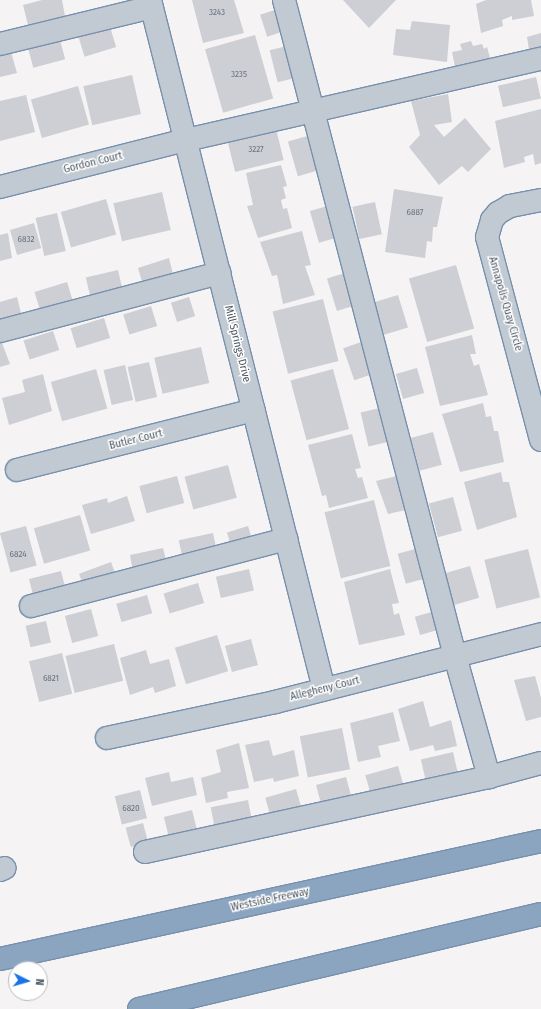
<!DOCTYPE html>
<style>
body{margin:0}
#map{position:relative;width:541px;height:1009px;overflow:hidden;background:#f5f3f3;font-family:"Fira Sans Condensed",sans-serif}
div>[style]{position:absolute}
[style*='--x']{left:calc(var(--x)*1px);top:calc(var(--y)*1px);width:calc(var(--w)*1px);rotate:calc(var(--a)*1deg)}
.building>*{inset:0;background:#cdcfd5;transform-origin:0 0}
.roads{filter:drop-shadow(1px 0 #7690ad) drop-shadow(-1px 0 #7690ad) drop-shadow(0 1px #7690ad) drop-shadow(0 -1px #7690ad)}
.minor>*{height:22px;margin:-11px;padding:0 11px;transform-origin:11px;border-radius:11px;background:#c1cad2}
.highway>*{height:22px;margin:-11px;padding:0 11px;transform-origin:11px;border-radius:11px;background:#8ba5c1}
span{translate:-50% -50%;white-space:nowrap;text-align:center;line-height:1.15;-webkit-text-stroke:3px #fff;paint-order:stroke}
.number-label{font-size:9px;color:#6b747e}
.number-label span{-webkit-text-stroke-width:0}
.street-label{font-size:11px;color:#4a5661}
.north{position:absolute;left:8px;top:961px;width:40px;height:40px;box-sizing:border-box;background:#fff;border:1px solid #b7bbc0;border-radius:50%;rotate:95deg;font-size:11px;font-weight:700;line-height:16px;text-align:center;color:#4a5661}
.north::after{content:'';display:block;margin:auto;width:14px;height:18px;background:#1a73e8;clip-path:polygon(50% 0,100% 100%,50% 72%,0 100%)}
</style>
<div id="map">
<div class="building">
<i style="clip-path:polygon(42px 0,62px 0,65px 16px,28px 25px,23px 5px)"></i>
<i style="clip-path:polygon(192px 0,234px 0,244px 33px,203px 43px)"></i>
<i style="clip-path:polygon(343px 0,396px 0,369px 28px)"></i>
<i style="clip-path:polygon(486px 0,531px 0,534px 16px,512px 20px,512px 16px,502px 20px,503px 26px,481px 33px,476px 4px)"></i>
<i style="left:281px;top:8px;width:23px;height:22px;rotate:72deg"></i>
<i style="clip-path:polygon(412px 21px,450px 25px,447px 62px,393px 55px,396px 29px,410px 30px)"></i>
<i style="left:110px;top:27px;width:21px;height:33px;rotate:73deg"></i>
<i style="clip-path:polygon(541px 33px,541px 53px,530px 56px,527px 37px)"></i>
<i style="left:255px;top:35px;width:66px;height:52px;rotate:74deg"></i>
<i style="left:60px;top:40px;width:20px;height:33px;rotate:75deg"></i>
<i style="clip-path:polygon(471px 41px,473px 46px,482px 44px,484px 49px,487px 47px,492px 65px,457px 77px,452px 52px,462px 50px,460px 44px)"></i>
<i style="left:291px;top:45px;width:33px;height:22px;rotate:76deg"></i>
<i style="clip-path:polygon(11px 52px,17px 73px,0 77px,0 55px)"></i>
<i style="left:132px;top:75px;width:40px;height:50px;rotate:77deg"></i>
<i style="left:536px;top:77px;width:22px;height:39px;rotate:77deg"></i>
<i style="left:78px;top:86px;width:40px;height:49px;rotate:74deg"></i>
<i style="clip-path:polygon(448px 94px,452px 122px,434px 125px,444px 137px,465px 118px,491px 149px,468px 172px,462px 166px,439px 185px,409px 147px,420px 135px,411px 101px)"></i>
<i style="clip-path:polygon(26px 95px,35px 132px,0 141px,0 101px)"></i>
<i style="clip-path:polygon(541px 109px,541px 163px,535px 165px,533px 154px,524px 157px,525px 162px,504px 168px,495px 121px)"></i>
<i style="left:275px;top:125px;width:36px;height:50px;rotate:76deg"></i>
<i style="left:311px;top:135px;width:36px;height:24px;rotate:74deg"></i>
<i style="clip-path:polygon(281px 165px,287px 186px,283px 187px,286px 198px,281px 200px,283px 209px,287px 208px,292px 228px,258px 238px,247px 206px,253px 205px,246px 173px)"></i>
<i style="clip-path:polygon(394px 189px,443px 197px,437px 227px,433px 227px,432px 242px,427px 241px,425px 258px,385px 252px)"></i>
<i style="left:162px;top:192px;width:39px;height:50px;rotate:77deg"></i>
<i style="left:106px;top:199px;width:37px;height:47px;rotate:74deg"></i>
<i style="left:375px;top:202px;width:33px;height:23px;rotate:78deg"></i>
<i style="left:331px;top:205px;width:33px;height:22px;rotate:74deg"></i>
<i style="left:57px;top:213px;width:39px;height:22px;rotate:77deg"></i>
<i style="left:34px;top:223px;width:26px;height:25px;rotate:74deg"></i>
<i style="clip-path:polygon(302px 231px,311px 265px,305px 266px,315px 295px,283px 304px,277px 275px,272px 276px,260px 242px)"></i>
<i style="clip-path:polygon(8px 233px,12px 258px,0 261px,0 235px)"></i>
<i style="clip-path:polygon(169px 258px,174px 278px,143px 285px,138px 268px)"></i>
<i style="left:456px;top:265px;width:66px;height:49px;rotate:74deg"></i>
<i style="left:118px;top:270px;width:23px;height:33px;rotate:77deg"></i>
<i style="left:348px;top:272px;width:34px;height:22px;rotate:73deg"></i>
<i style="left:67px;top:282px;width:21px;height:34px;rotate:73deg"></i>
<i style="left:398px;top:295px;width:34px;height:25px;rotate:73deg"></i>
<i style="clip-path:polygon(17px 297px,22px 317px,0 323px,0 302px)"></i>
<i style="left:189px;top:297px;width:20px;height:19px;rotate:72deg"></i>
<i style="left:323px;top:299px;width:64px;height:52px;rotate:76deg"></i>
<i style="left:151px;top:306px;width:21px;height:29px;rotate:73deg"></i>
<i style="left:104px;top:318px;width:21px;height:35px;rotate:73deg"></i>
<i style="left:53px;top:331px;width:20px;height:31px;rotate:72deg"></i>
<i style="clip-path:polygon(472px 335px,476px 354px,470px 354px,474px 366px,479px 364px,488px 395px,440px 406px,425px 347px)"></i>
<i style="left:364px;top:341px;width:34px;height:22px;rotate:71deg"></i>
<i style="clip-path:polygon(2px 343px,10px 364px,0 367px,0 344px)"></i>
<i style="left:201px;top:347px;width:37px;height:48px;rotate:77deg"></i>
<i style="left:149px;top:362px;width:36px;height:22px;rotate:77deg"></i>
<i style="left:125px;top:365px;width:36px;height:22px;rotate:77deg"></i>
<i style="left:417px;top:368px;width:26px;height:22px;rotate:74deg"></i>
<i style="left:96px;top:369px;width:41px;height:47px;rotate:74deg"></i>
<i style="left:333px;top:369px;width:62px;height:44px;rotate:75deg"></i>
<i style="clip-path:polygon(43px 374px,52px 411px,9px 425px,2px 398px,25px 392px,22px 380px)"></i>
<i style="clip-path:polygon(483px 403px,486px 417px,491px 416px,494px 431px,498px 431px,504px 462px,460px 472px,442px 414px)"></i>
<i style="left:384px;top:407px;width:35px;height:24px;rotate:77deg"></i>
<i style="left:433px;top:432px;width:34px;height:23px;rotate:75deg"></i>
<i style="clip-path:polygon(352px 434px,361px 468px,355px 469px,358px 478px,362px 477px,368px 498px,329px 508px,326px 495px,322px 496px,308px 445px)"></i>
<i style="left:228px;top:465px;width:34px;height:45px;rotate:75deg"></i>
<i style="clip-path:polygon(501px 472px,503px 482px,509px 482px,517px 517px,477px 530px,464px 482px)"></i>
<i style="clip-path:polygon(401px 475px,410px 509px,388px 514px,376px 481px)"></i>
<i style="left:177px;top:476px;width:28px;height:39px;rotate:75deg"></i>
<i style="clip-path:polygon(127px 496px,135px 521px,91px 534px,82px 505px,107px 498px,108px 503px)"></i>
<i style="left:453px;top:497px;width:35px;height:25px;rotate:75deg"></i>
<i style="left:374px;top:500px;width:68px;height:51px;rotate:76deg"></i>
<i style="left:80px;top:515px;width:37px;height:48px;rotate:74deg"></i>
<i style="left:26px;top:526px;width:41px;height:27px;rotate:75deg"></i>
<i style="left:248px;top:526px;width:21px;height:22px;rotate:73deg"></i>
<i style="left:213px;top:533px;width:24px;height:35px;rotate:78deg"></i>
<i style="clip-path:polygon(163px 548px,168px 568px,134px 578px,130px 555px)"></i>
<i style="left:419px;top:548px;width:31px;height:22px;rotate:75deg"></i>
<i style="left:528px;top:549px;width:50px;height:45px;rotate:76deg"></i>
<i style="left:111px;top:562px;width:20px;height:34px;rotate:70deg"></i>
<i style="left:470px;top:566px;width:33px;height:26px;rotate:74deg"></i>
<i style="left:249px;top:569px;width:22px;height:34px;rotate:77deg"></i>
<i style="clip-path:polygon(390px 569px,399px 603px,392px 604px,394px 615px,399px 613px,405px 635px,359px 645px,344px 582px)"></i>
<i style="left:61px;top:571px;width:25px;height:33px;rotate:76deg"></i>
<i style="left:198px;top:583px;width:21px;height:36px;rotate:73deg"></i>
<i style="left:147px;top:595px;width:19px;height:32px;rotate:74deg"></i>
<i style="left:91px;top:609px;width:28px;height:27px;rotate:75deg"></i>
<i style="left:435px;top:611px;width:19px;height:21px;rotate:74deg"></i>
<i style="left:46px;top:621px;width:22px;height:21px;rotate:77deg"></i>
<i style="left:217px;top:635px;width:38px;height:44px;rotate:73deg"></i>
<i style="left:251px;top:639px;width:27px;height:27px;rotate:75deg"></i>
<i style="left:114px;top:644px;width:38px;height:50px;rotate:76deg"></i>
<i style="clip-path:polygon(146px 650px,150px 664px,169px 659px,176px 686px,155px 693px,153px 687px,130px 695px,120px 658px)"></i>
<i style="left:62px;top:653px;width:42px;height:34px;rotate:76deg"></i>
<i style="clip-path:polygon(535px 676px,541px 698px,541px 717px,526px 721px,514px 680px)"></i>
<i style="clip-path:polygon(423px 701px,430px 727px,451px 720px,457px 746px,435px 751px,433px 745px,410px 751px,398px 709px)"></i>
<i style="clip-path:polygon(393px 712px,400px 741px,378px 746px,381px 757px,358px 762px,350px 723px)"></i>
<i style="left:342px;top:728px;width:42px;height:43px;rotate:79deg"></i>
<i style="clip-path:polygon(269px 740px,273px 756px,294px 750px,299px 776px,274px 782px,273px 778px,254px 782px,245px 745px)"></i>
<i style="clip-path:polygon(239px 743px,249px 788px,227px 792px,228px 798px,206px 803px,201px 778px,221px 772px,216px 750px)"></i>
<i style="left:453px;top:752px;width:23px;height:33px;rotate:77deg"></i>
<i style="left:398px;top:766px;width:22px;height:34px;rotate:74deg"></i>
<i style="clip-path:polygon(169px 772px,171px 782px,193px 777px,197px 795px,152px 806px,145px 778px)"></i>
<i style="left:346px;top:777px;width:23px;height:31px;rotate:75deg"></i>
<i style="left:296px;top:789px;width:22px;height:32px;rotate:74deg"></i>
<i style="left:140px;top:790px;width:29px;height:26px;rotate:76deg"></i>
<i style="left:248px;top:800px;width:20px;height:38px;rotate:79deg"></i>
<i style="left:192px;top:810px;width:25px;height:29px;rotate:76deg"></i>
<i style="left:143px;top:823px;width:20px;height:18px;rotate:75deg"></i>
</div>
<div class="roads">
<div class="minor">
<i style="--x:150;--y:0;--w:711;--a:75.83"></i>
<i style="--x:284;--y:0;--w:678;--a:75.39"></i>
<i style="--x:455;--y:656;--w:126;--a:74.3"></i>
<i style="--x:0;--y:44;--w:156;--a:-13.7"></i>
<i style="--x:0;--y:187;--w:192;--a:-14.2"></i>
<i style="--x:186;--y:140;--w:364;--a:-12.9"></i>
<i style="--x:541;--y:200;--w:32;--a:169"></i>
<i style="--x:510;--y:206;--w:14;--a:150"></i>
<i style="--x:498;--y:213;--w:9;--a:131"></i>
<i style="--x:492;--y:220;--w:18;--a:106"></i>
<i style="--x:487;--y:237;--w:210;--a:75.1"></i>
<i style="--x:0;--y:331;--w:227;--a:-14.8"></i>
<i style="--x:17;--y:470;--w:244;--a:-14.2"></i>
<i style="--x:31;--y:606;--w:264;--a:-14.7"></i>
<i style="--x:107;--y:738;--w:172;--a:-12.1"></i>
<i style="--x:275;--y:702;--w:275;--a:-14.3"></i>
<i style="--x:145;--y:852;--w:352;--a:-12.3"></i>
<i style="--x:489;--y:777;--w:54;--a:-15.1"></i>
<i style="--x:0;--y:870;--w:5;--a:-22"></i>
</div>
<div class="highway">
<i style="--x:0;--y:959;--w:554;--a:-12.3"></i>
<i style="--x:139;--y:1009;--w:413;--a:-13.3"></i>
</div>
</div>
<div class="number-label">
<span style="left:217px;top:12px">3243</span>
<span style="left:239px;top:74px">3235</span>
<span style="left:256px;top:149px">3227</span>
<span style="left:415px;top:212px">6887</span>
<span style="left:26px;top:239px">6832</span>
<span style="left:18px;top:554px">6824</span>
<span style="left:51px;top:678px">6821</span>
<span style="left:131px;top:808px">6820</span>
</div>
<div class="street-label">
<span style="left:93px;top:163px;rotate:-14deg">Gordon Court</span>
<span style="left:505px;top:304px;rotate:74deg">Annapolis Quay Circle</span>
<span style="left:237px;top:344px;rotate:76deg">Mill Springs Drive</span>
<span style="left:136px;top:440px;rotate:-14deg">Butler Court</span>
<span style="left:325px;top:689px;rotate:-14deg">Allegheny Court</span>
<span style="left:270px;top:900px;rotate:-12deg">Westside Freeway</span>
</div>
<div class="north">N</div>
</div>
